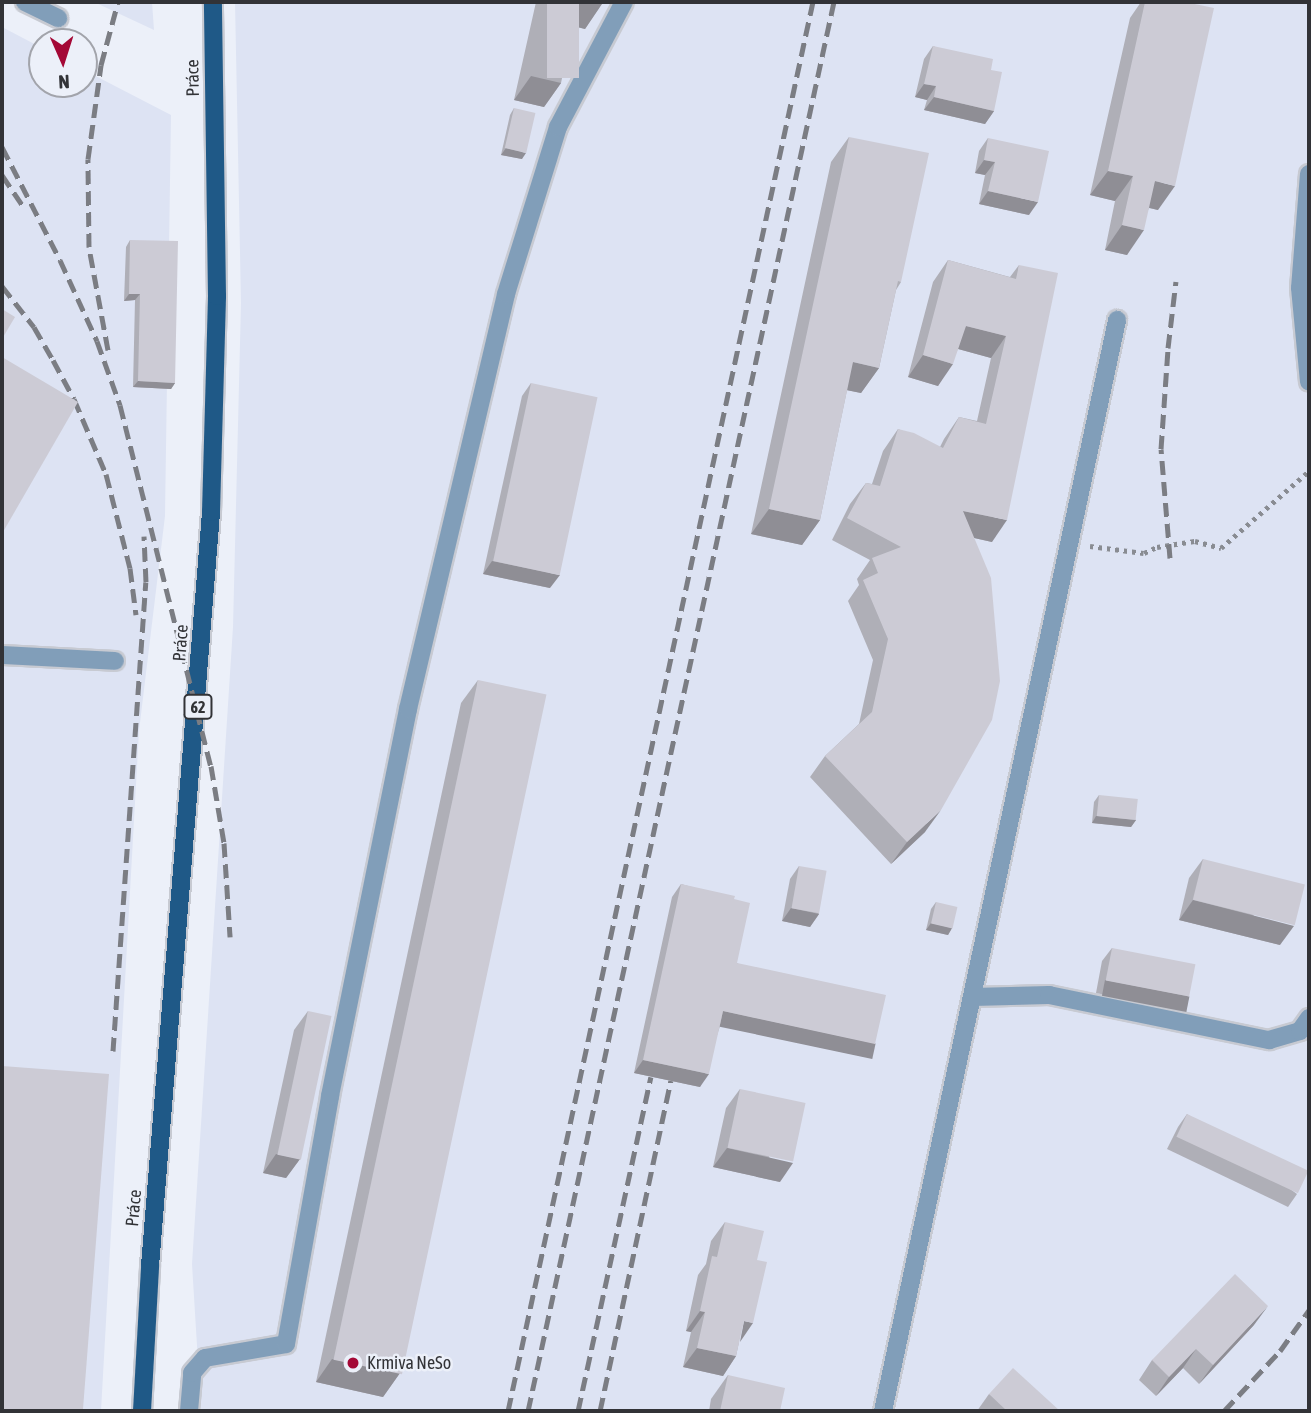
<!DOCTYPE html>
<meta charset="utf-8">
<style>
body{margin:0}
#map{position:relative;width:1311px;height:1413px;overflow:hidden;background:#ecf0f9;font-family:"Asap Condensed",sans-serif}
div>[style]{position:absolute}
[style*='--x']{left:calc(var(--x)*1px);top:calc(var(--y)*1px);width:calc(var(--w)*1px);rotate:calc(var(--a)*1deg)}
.built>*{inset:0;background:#dde3f3}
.path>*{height:4.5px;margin-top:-2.25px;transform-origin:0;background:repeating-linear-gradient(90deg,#898c92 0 3.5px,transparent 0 8.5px)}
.roads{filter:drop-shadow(2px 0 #c7cad2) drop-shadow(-2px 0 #c7cad2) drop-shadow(0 2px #c7cad2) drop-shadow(0 -2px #c7cad2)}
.minor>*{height:18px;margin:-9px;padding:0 9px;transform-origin:9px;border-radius:9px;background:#819eb9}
.major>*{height:18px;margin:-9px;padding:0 9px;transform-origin:9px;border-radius:9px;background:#1f5987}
.rail>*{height:5px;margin-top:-2.5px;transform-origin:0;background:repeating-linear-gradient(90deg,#7b7d83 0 14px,transparent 0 21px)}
.wall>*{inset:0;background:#afafb7}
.shaded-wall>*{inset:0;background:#8f8e95;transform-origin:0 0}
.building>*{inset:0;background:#cccbd5;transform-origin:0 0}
.dots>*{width:19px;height:19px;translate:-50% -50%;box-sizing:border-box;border:4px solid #ecf0f9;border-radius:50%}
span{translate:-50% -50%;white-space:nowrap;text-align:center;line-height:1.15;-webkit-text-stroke:5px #ecf0f9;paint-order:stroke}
.shield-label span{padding:2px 5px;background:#ecf0f9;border:2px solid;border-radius:5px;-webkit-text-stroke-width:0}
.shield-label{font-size:16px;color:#323337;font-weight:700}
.street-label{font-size:18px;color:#323337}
.poi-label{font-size:18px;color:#323337}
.left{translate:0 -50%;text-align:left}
.frame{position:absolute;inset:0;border:4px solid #323337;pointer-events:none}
.north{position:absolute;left:28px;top:28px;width:70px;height:70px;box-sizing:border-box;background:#ecf0f9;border:2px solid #a2a4ab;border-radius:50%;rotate:177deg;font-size:19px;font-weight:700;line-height:28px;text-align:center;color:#323337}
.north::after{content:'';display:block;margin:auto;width:24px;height:32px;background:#a40836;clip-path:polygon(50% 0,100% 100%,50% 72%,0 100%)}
</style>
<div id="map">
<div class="built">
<i style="clip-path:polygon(94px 2px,152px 2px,154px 30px)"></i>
<i style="clip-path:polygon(235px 2px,1309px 2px,1309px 1411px,201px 1411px,192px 1264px,233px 627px,241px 303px)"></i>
<i style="clip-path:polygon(2px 27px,42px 48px,42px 84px,84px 84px,84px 70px,171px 115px,165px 516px,139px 731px,101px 1411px,2px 1411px)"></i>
</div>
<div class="path">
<i style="--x:1090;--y:546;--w:54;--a:7.4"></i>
<i style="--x:1144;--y:553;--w:14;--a:-25"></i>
<i style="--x:1157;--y:547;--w:38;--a:-9"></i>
<i style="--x:1195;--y:541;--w:27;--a:15"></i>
<i style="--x:1221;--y:548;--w:117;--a:-41.2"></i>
</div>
<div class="roads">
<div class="minor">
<i style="--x:25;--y:2;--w:37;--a:26"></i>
<i style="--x:1309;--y:174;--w:114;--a:94.5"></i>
<i style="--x:1300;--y:288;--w:94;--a:84.5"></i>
<i style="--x:2;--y:655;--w:113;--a:3"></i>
<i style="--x:973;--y:997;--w:76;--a:-1.5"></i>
<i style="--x:1049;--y:995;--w:225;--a:11.6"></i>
<i style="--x:1269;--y:1040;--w:32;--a:-16"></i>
<i style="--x:1300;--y:1031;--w:16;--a:-55"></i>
<i style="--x:189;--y:1411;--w:38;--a:-85"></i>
<i style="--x:192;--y:1373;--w:20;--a:-49"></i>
<i style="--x:205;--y:1358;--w:82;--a:-9.8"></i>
<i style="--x:286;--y:1344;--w:252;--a:-79.9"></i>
<i style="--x:330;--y:1096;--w:395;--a:-78.6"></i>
<i style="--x:408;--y:709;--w:426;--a:-76.7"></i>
<i style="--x:506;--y:294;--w:175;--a:-72.7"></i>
<i style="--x:558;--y:127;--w:141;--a:-62.2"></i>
<i style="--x:883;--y:1411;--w:1116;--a:-77.89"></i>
</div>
<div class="major">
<i style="--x:142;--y:1411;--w:145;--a:-86.8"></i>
<i style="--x:150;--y:1266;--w:756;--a:-85.37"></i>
<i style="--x:211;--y:512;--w:216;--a:-88.4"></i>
<i style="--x:217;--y:296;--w:294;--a:-90.8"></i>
</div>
</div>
<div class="rail">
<i style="--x:2;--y:147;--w:127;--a:62.8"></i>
<i style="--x:60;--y:260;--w:89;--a:65.4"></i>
<i style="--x:97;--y:341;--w:68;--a:70.2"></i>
<i style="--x:120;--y:405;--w:372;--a:75.9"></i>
<i style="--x:211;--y:766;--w:78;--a:80.4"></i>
<i style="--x:224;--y:843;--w:94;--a:86.3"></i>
<i style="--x:2;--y:175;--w:40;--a:56"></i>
<i style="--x:2;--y:286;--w:52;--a:52"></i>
<i style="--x:34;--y:327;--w:38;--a:60"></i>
<i style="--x:53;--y:360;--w:44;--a:61.7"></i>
<i style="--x:74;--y:399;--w:82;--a:66.9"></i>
<i style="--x:106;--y:474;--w:97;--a:75.7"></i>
<i style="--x:130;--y:568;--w:47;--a:82.7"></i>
<i style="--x:108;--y:350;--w:105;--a:-100.5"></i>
<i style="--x:89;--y:247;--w:88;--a:-90.7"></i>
<i style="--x:88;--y:159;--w:95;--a:-82.1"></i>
<i style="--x:101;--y:65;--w:65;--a:-74.9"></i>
<i style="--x:1170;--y:558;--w:109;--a:-94.7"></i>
<i style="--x:1161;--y:449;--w:101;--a:-86"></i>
<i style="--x:1168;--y:348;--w:67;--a:-83.2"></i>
<i style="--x:113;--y:1051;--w:470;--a:-86"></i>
<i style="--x:146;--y:582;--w:46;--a:-92.5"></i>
<i style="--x:508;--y:1411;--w:1442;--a:-77.79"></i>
<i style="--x:528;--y:1411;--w:1442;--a:-77.75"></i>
<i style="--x:578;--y:1411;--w:342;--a:-77.7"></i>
<i style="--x:600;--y:1411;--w:338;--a:-77.9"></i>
<i style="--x:1224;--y:1411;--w:82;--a:-47"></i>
<i style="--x:1280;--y:1351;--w:50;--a:-54.7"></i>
</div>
<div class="wall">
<i style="clip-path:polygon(536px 2px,603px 2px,585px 29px,573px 26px,561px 83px,544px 107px,514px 100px)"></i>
<i style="clip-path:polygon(1141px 2px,1185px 2px,1158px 210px,1149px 208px,1127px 255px,1105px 250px,1115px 201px,1090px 195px,1130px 18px)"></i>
<i style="clip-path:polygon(933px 46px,991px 70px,994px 111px,985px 124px,924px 110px,927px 100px,915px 97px,924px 59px)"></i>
<i style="clip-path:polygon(514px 108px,522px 159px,501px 155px,510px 115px)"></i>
<i style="clip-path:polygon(849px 137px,901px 282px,896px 290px,879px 368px,861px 393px,847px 390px,820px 520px,802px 545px,751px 534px,831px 162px)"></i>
<i style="clip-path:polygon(988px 138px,1029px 215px,979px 204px,985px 175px,975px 173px,979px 151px)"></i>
<i style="clip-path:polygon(130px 240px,175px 383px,171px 389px,133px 387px,135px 300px,124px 301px,126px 247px)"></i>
<i style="clip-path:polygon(948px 260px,1010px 277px,1019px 265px,992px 542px,974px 538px,925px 832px,891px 864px,810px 777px,825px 756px,859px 724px,873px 660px,848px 601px,859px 585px,857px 579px,870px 560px,832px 540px,850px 504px,866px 483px,872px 484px,883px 451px,898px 429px,940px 447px,944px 439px,959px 417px,977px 421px,991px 358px,958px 349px,938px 386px,908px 377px,933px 282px)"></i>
<i style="clip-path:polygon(531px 383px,550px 588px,483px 574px,522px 396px)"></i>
<i style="clip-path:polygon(478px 680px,400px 1373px,383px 1397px,316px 1382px,461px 703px)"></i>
<i style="clip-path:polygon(1099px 795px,1136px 820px,1131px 827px,1092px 823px,1094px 802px)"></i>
<i style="clip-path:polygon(1203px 859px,1280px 945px,1179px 920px,1189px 878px)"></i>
<i style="clip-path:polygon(799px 866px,819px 914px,810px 927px,782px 921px,790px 879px)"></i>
<i style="clip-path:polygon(681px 884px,734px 899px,737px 963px,875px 1044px,866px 1057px,720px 1026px,700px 1087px,634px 1073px,672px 897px)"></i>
<i style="clip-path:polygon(936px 902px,952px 928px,948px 935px,926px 930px,931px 909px)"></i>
<i style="clip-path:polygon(1112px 948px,1189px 997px,1180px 1010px,1096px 993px,1102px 961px)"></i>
<i style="clip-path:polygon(308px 1011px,300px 1159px,286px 1178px,263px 1173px,294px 1030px)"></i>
<i style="clip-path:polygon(740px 1089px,780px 1182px,713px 1167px,726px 1108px)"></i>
<i style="clip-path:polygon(1187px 1114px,1297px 1194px,1288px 1207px,1167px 1149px,1178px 1127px)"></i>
<i style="clip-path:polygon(725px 1222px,739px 1342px,736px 1356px,723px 1376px,683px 1367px,691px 1332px,686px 1331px,698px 1275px,706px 1264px,711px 1241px)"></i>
<i style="clip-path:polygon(1254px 1325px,1199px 1384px,1183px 1368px,1156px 1396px,1139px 1380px,1152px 1360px)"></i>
<i style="clip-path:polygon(728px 1375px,780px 1411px,709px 1411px,711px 1399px)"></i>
<i style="clip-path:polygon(989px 1394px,1060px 1411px,977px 1411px)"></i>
</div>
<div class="shaded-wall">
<i style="clip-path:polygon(577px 2px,590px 2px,602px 4px,585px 29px,562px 23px)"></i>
<i style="clip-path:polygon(531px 76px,561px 83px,544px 107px,514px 100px)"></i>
<i style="clip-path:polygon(924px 84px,936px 86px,927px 100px,915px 97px)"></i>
<i style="clip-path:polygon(934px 97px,994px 111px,985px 124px,924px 110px)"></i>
<i style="clip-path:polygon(506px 148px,526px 153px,522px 159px,501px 155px)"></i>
<i style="clip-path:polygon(984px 160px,995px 162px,985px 175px,975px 173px)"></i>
<i style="clip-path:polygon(1108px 171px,1133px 176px,1115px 201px,1090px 195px)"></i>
<i style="clip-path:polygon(1155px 181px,1175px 186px,1158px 210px,1138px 205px)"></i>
<i style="clip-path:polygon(988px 191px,1038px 202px,1029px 215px,979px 204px)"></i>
<i style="clip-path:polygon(1122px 225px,1144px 230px,1127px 255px,1105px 250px)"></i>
<i style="clip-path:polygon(129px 294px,140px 294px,135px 300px,124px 301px)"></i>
<i style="clip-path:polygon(966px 326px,1006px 336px,991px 358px,951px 347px)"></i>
<i style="clip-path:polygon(923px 355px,953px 364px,938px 386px,908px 377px)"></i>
<i style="clip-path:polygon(853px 362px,879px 368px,861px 393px,836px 388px)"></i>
<i style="clip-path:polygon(138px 381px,175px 383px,171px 389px,133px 387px)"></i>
<i style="clip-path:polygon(769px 509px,820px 520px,802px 545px,751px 534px)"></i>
<i style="clip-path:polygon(963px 511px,1007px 520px,992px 542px,948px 532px)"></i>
<i style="clip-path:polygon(492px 561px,560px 575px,550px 588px,483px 574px)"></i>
<i style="clip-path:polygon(941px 810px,925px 832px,891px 864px,907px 842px)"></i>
<i style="clip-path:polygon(1096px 816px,1136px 820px,1131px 827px,1092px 823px)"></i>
<i style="clip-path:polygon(1193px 900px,1294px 926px,1280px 945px,1179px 920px)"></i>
<i style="clip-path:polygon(791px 908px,819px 914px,810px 927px,782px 921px)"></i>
<i style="clip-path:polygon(931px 923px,952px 928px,948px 935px,926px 930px)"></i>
<i style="left:1105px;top:980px;width:86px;height:16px;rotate:11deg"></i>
<i style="left:723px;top:1011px;width:156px;height:16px;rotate:12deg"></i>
<i style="clip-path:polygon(643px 1060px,709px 1074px,700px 1087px,634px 1073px)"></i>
<i style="clip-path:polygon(727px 1148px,793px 1163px,780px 1182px,713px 1167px)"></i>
<i style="clip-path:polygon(276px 1154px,300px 1159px,286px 1178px,263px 1173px)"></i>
<i style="clip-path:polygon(1268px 1306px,1254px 1325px,1199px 1384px,1213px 1365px)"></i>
<i style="clip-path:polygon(700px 1311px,705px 1312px,691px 1332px,686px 1331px)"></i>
<i style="clip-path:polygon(744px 1321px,753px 1323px,740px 1342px)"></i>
<i style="clip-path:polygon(697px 1348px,736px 1356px,723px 1376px,683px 1367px)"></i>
<i style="clip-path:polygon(1196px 1349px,1183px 1368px,1156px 1396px,1169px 1377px)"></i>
<i style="clip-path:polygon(332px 1359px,400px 1373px,383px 1397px,316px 1382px)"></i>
<i style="clip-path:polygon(83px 1409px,81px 1411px,54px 1411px)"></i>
</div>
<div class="building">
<i style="left:547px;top:2px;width:32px;height:76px"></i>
<i style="clip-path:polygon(590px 2px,603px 2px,602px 4px)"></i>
<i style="clip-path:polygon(1145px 2px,1185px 2px,1214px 8px,1175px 186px,1155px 181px,1144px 230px,1122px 225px,1133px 176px,1108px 171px)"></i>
<i style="clip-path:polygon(933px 46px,993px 59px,991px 70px,1002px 72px,994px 111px,934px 97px,936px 86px,924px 84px)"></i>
<i style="left:514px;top:108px;width:22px;height:41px;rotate:13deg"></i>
<i style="clip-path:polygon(849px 137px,929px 153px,901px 282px,898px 281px,879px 368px,853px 362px,820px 520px,769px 509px)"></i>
<i style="clip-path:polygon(988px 138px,1049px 151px,1038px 202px,988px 191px,995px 162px,984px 160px)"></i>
<i style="clip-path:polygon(130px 240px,178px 241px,175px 383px,138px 381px,140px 294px,129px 294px)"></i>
<i style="clip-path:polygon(948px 260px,1016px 279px,1019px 265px,1058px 273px,1007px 520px,963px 511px,991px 578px,1000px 681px,992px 720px,941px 810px,907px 842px,825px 756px,872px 712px,888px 639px,863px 580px,878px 573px,872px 558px,901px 547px,847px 518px,866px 483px,880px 486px,898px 429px,914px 433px,943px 448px,959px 417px,986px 424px,1006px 336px,966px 326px,953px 364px,923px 355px)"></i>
<i style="clip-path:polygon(2px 309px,15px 317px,2px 339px)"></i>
<i style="clip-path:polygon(2px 357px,78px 402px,3px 532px,2px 532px)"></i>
<i style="left:531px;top:383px;width:68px;height:182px;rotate:12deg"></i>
<i style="left:478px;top:680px;width:70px;height:695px;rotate:12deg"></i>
<i style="left:1099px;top:795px;width:39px;height:21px;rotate:6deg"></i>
<i style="left:1203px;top:859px;width:105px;height:42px;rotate:14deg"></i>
<i style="left:799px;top:866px;width:28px;height:43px;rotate:10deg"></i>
<i style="clip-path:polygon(681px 884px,735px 896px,734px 899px,750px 903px,737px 963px,886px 995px,875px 1044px,723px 1011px,709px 1074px,643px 1060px)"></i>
<i style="left:936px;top:902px;width:22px;height:22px;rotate:13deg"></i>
<i style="left:1112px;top:948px;width:85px;height:33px;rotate:11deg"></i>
<i style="left:308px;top:1011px;width:24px;height:147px;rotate:12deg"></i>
<i style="clip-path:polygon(2px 1066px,109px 1074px,83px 1409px,54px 1411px,2px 1411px)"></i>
<i style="left:740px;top:1089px;width:67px;height:60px;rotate:12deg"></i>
<i style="left:1187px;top:1114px;width:134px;height:25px;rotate:25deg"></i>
<i style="clip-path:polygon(725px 1222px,764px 1231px,757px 1260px,767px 1262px,753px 1323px,744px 1321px,736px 1356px,697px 1348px,705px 1312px,700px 1311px,712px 1256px,717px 1257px)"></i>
<i style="clip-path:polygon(1235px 1274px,1268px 1306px,1213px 1365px,1196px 1349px,1169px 1377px,1152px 1360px)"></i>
<i style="clip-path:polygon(1013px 1368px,1060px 1411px,1007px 1411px,989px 1394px)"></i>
<i style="clip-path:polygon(728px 1375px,785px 1388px,780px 1411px,720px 1411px)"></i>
</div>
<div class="dots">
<i style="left:353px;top:1363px;background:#a40836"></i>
</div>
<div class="shield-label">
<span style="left:198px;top:707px">62</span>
</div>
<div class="street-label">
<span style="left:193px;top:78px;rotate:-91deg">Práce</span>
<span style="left:181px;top:643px;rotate:-86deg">Práce</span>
<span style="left:134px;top:1208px;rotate:-85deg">Práce</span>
</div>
<div class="poi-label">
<span class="left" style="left:367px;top:1363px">Krmiva NeSo</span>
</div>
<div class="frame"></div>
<div class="north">N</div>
</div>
